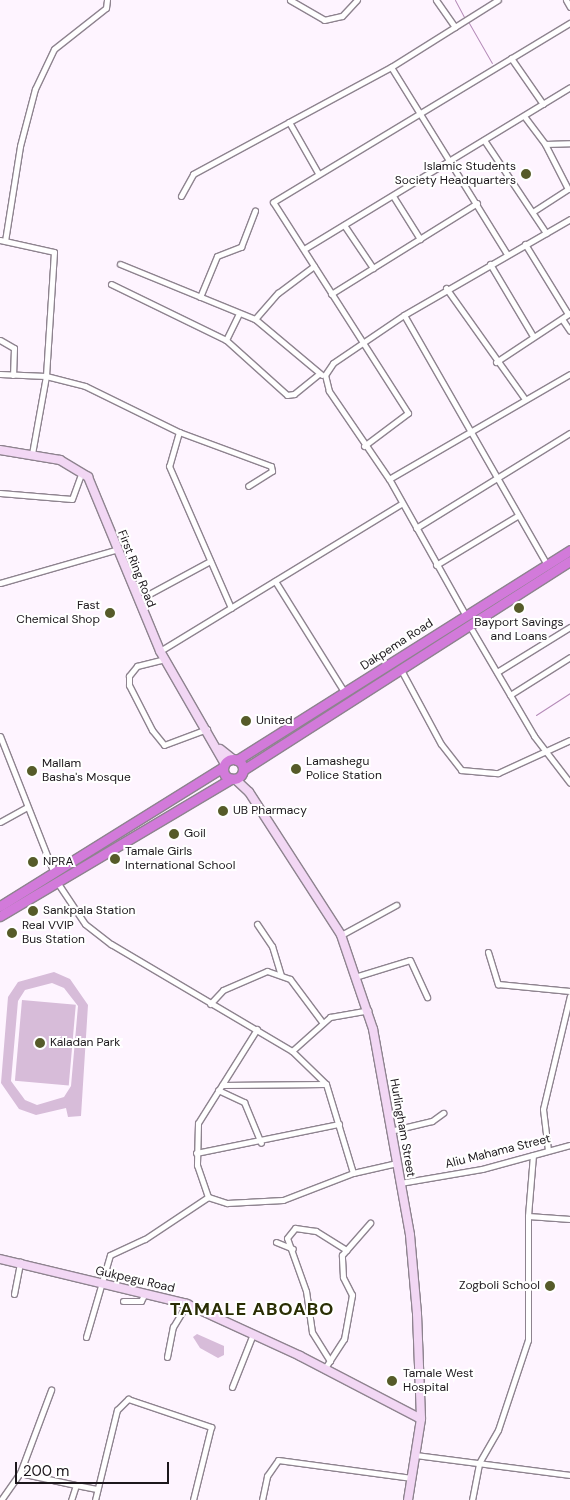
<!DOCTYPE html>
<style>
body{margin:0}
#map{position:relative;width:570px;height:1500px;overflow:hidden;background:#fef4ff;font-family:"DM Sans",sans-serif}
div>[style]{position:absolute}
[style*='--x']{left:calc(var(--x)*1px);top:calc(var(--y)*1px);width:calc(var(--w)*1px);rotate:calc(var(--a)*1deg)}
.green>*{inset:0;background:#d7bcd9;transform-origin:0 0}
.stream>*{height:1px;margin:-0.5px;padding:0 0.5px;transform-origin:0.5px;border-radius:0.5px;background:#b58bb8}
.roads{filter:drop-shadow(1px 0 #8e838f) drop-shadow(-1px 0 #8e838f) drop-shadow(0 1px #8e838f) drop-shadow(0 -1px #8e838f)}
.street>*{height:5px;margin:-2.5px;padding:0 2.5px;transform-origin:2.5px;border-radius:2.5px;background:#fff}
.secondary>*{height:8px;margin:-4px;padding:0 4px;transform-origin:4px;border-radius:4px;background:#f2d7f4}
.highway>*{height:9px;margin:-4.5px;padding:0 4.5px;transform-origin:4.5px;border-radius:4.5px;background:#d27ada}
.highway>.ring{margin:-4.5px;padding:0;box-sizing:content-box;background:none;border:9px solid #d27ada;border-radius:50%}
.dots>*{width:14px;height:14px;translate:-50% -50%;box-sizing:border-box;border:2px solid #fff;border-radius:50%}
span{translate:-50% -50%;white-space:nowrap;text-align:center;line-height:1.15;-webkit-text-stroke:4px #fff;paint-order:stroke}
.poi-label{font-size:12px;color:#1c171c}
.right{translate:-100% -50%;text-align:right}
.left{translate:0 -50%;text-align:left}
.street-label{font-size:12px;color:#1c171c}
.district-label{font-size:18px;color:#2a2e04;font-weight:700;letter-spacing:1px}
.scale{position:absolute;left:15px;top:1462px;width:154px;height:22px;box-sizing:border-box;border:2px solid #1c171c;border-top:0;padding-left:6px;font-size:15px;line-height:18px;white-space:nowrap;color:#1c171c;-webkit-text-stroke:4px #fff;paint-order:stroke}
</style>
<div id="map">
<div class="green">
<i style="clip-path:polygon(evenodd,54px 972px,70px 979px,88px 1005px,81px 1116px,68px 1117px,66px 1108px,36px 1115px,19px 1109px,1px 1083px,8px 997px,18px 982px,54px 972px,52px 983px,64px 988px,78px 1006px,71px 1086px,64px 1097px,37px 1105px,25px 1100px,11px 1081px,18px 1001px,25px 990px,52px 983px)"></i>
<i style="left:22px;top:1000px;width:54px;height:81px;rotate:5deg"></i>
<i style="clip-path:polygon(197px 1334px,224px 1346px,224px 1355px,218px 1358px,200px 1348px,193px 1337px)"></i>
</div>
<div class="stream">
<i style="--x:455;--y:0;--w:19;--a:62"></i>
<i style="--x:469;--y:23;--w:46;--a:60.1"></i>
<i style="--x:536;--y:715;--w:40;--a:-32.9"></i>
</div>
<div class="roads">
<div class="street">
<i style="--x:290;--y:0;--w:39;--a:30"></i>
<i style="--x:324;--y:20;--w:18;--a:-13"></i>
<i style="--x:342;--y:16;--w:22;--a:-47"></i>
<i style="--x:436;--y:0;--w:33;--a:55"></i>
<i style="--x:566;--y:0;--w:8;--a:60"></i>
<i style="--x:511;--y:58;--w:56;--a:55.2"></i>
<i style="--x:391;--y:67;--w:220;--a:58.2"></i>
<i style="--x:524;--y:116;--w:35;--a:53"></i>
<i style="--x:545;--y:144;--w:25;--a:-2"></i>
<i style="--x:289;--y:122;--w:116;--a:-28.3"></i>
<i style="--x:391;--y:67;--w:126;--a:-32.1"></i>
<i style="--x:484;--y:140;--w:112;--a:56.3"></i>
<i style="--x:181;--y:196;--w:25;--a:-61"></i>
<i style="--x:193;--y:174;--w:109;--a:-28.4"></i>
<i style="--x:289;--y:122;--w:59;--a:60.4"></i>
<i style="--x:393;--y:196;--w:51;--a:57.9"></i>
<i style="--x:534;--y:211;--w:40;--a:-32.9"></i>
<i style="--x:568;--y:189;--w:51;--a:-117.1"></i>
<i style="--x:344;--y:225;--w:52;--a:56"></i>
<i style="--x:0;--y:240;--w:55;--a:12.5"></i>
<i style="--x:54;--y:252;--w:124;--a:93.7"></i>
<i style="--x:46;--y:376;--w:79;--a:100.2"></i>
<i style="--x:5;--y:241;--w:96;--a:-81"></i>
<i style="--x:20;--y:146;--w:59;--a:-75.3"></i>
<i style="--x:35;--y:89;--w:44;--a:-64.6"></i>
<i style="--x:54;--y:49;--w:66;--a:-38.3"></i>
<i style="--x:106;--y:8;--w:8;--a:-83"></i>
<i style="--x:525;--y:244;--w:82;--a:58.4"></i>
<i style="--x:304;--y:249;--w:311;--a:-31.3"></i>
<i style="--x:120;--y:264;--w:146;--a:22.2"></i>
<i style="--x:255;--y:319;--w:87;--a:39.9"></i>
<i style="--x:490;--y:264;--w:84;--a:59.2"></i>
<i style="--x:111;--y:284;--w:128;--a:26"></i>
<i style="--x:226;--y:340;--w:82;--a:42"></i>
<i style="--x:287;--y:395;--w:7;--a:-8"></i>
<i style="--x:294;--y:394;--w:32;--a:-39"></i>
<i style="--x:446;--y:288;--w:136;--a:54.6"></i>
<i style="--x:331;--y:294;--w:172;--a:-31.9"></i>
<i style="--x:200;--y:297;--w:44;--a:-67.5"></i>
<i style="--x:217;--y:256;--w:26;--a:-21"></i>
<i style="--x:241;--y:247;--w:39;--a:-69"></i>
<i style="--x:404;--y:315;--w:288;--a:60.2"></i>
<i style="--x:255;--y:319;--w:35;--a:-49"></i>
<i style="--x:278;--y:293;--w:45;--a:-36.9"></i>
<i style="--x:562;--y:319;--w:14;--a:56"></i>
<i style="--x:0;--y:340;--w:16;--a:30"></i>
<i style="--x:14;--y:348;--w:27;--a:92"></i>
<i style="--x:226;--y:340;--w:28;--a:-64"></i>
<i style="--x:496;--y:362;--w:89;--a:-33.5"></i>
<i style="--x:0;--y:374;--w:46;--a:2.5"></i>
<i style="--x:46;--y:376;--w:40;--a:14.4"></i>
<i style="--x:85;--y:386;--w:105;--a:26.1"></i>
<i style="--x:179;--y:432;--w:35;--a:106"></i>
<i style="--x:169;--y:466;--w:155;--a:66.4"></i>
<i style="--x:179;--y:432;--w:98;--a:20.3"></i>
<i style="--x:271;--y:466;--w:5;--a:79"></i>
<i style="--x:272;--y:471;--w:28;--a:148"></i>
<i style="--x:364;--y:446;--w:55;--a:-36.9"></i>
<i style="--x:408;--y:413;--w:250;--a:-122.6"></i>
<i style="--x:273;--y:202;--w:347;--a:-31.1"></i>
<i style="--x:389;--y:479;--w:209;--a:-30.1"></i>
<i style="--x:0;--y:493;--w:72;--a:4.8"></i>
<i style="--x:72;--y:499;--w:29;--a:-70"></i>
<i style="--x:416;--y:528;--w:181;--a:-31.7"></i>
<i style="--x:436;--y:565;--w:95;--a:-31.2"></i>
<i style="--x:275;--y:581;--w:132;--a:58"></i>
<i style="--x:0;--y:583;--w:120;--a:-16"></i>
<i style="--x:138;--y:600;--w:82;--a:-28.4"></i>
<i style="--x:466;--y:616;--w:157;--a:-119.3"></i>
<i style="--x:389;--y:479;--w:107;--a:-124.3"></i>
<i style="--x:329;--y:391;--w:16;--a:-104"></i>
<i style="--x:325;--y:375;--w:14;--a:-56"></i>
<i style="--x:333;--y:363;--w:86;--a:-34.1"></i>
<i style="--x:404;--y:315;--w:192;--a:-30"></i>
<i style="--x:469;--y:625;--w:129;--a:59.6"></i>
<i style="--x:534;--y:736;--w:59;--a:52.5"></i>
<i style="--x:160;--y:651;--w:282;--a:-31.4"></i>
<i style="--x:165;--y:659;--w:29;--a:166"></i>
<i style="--x:137;--y:666;--w:13;--a:129"></i>
<i style="--x:129;--y:676;--w:9;--a:90"></i>
<i style="--x:129;--y:685;--w:51;--a:62.9"></i>
<i style="--x:152;--y:730;--w:19;--a:51"></i>
<i style="--x:164;--y:745;--w:46;--a:-20.4"></i>
<i style="--x:400;--y:668;--w:86;--a:61.7"></i>
<i style="--x:441;--y:744;--w:33;--a:52"></i>
<i style="--x:461;--y:770;--w:37;--a:5"></i>
<i style="--x:498;--y:773;--w:79;--a:-24.6"></i>
<i style="--x:497;--y:672;--w:86;--a:-31.7"></i>
<i style="--x:510;--y:695;--w:71;--a:-32.3"></i>
<i style="--x:0;--y:736;--w:147;--a:68.5"></i>
<i style="--x:0;--y:822;--w:31;--a:-29"></i>
<i style="--x:57;--y:882;--w:50;--a:56.3"></i>
<i style="--x:85;--y:924;--w:33;--a:38"></i>
<i style="--x:111;--y:944;--w:210;--a:30.6"></i>
<i style="--x:292;--y:1051;--w:47;--a:44.1"></i>
<i style="--x:326;--y:1084;--w:104;--a:179.4"></i>
<i style="--x:257;--y:924;--w:27;--a:56"></i>
<i style="--x:272;--y:946;--w:30;--a:73"></i>
<i style="--x:341;--y:935;--w:63;--a:-28.6"></i>
<i style="--x:488;--y:952;--w:34;--a:73"></i>
<i style="--x:498;--y:984;--w:72;--a:5.6"></i>
<i style="--x:358;--y:976;--w:54;--a:-17.1"></i>
<i style="--x:410;--y:960;--w:41;--a:65.3"></i>
<i style="--x:210;--y:1004;--w:19;--a:-47"></i>
<i style="--x:223;--y:990;--w:48;--a:-23.4"></i>
<i style="--x:267;--y:971;--w:24;--a:19"></i>
<i style="--x:290;--y:979;--w:54;--a:53.3"></i>
<i style="--x:257;--y:1029;--w:111;--a:122.1"></i>
<i style="--x:198;--y:1123;--w:42;--a:91.4"></i>
<i style="--x:197;--y:1165;--w:34;--a:71"></i>
<i style="--x:208;--y:1197;--w:20;--a:18"></i>
<i style="--x:227;--y:1203;--w:56;--a:-3.1"></i>
<i style="--x:283;--y:1200;--w:75;--a:-21.1"></i>
<i style="--x:353;--y:1173;--w:45;--a:-12.8"></i>
<i style="--x:292;--y:1051;--w:51;--a:-41.8"></i>
<i style="--x:330;--y:1017;--w:39;--a:-10"></i>
<i style="--x:326;--y:1084;--w:93;--a:73.1"></i>
<i style="--x:218;--y:1090;--w:29;--a:25"></i>
<i style="--x:244;--y:1102;--w:44;--a:67.5"></i>
<i style="--x:390;--y:1131;--w:43;--a:-13.4"></i>
<i style="--x:432;--y:1121;--w:14;--a:-36"></i>
<i style="--x:548;--y:1150;--w:41;--a:-97"></i>
<i style="--x:543;--y:1109;--w:116;--a:-76.6"></i>
<i style="--x:196;--y:1153;--w:146;--a:-11.5"></i>
<i style="--x:533;--y:1155;--w:61;--a:94.7"></i>
<i style="--x:528;--y:1216;--w:42;--a:4.1"></i>
<i style="--x:400;--y:1183;--w:83;--a:-9.7"></i>
<i style="--x:482;--y:1169;--w:91;--a:-15.3"></i>
<i style="--x:276;--y:1242;--w:18;--a:22"></i>
<i style="--x:14;--y:1294;--w:33;--a:-79"></i>
<i style="--x:123;--y:1301;--w:18;--a:0"></i>
<i style="--x:141;--y:1301;--w:9;--a:-63"></i>
<i style="--x:86;--y:1337;--w:85;--a:-73.7"></i>
<i style="--x:110;--y:1255;--w:38;--a:-25"></i>
<i style="--x:145;--y:1239;--w:76;--a:-33.7"></i>
<i style="--x:167;--y:1357;--w:31;--a:-79"></i>
<i style="--x:173;--y:1327;--w:27;--a:-59"></i>
<i style="--x:330;--y:1361;--w:34;--a:-122"></i>
<i style="--x:312;--y:1332;--w:41;--a:-98.3"></i>
<i style="--x:306;--y:1291;--w:56;--a:-109.7"></i>
<i style="--x:287;--y:1238;--w:13;--a:-51"></i>
<i style="--x:295;--y:1228;--w:21;--a:8"></i>
<i style="--x:316;--y:1231;--w:36;--a:32"></i>
<i style="--x:325;--y:1368;--w:35;--a:-57"></i>
<i style="--x:344;--y:1339;--w:45;--a:-79.7"></i>
<i style="--x:352;--y:1295;--w:20;--a:-117"></i>
<i style="--x:343;--y:1277;--w:22;--a:-93"></i>
<i style="--x:342;--y:1255;--w:43;--a:-48.8"></i>
<i style="--x:232;--y:1387;--w:57;--a:-68.4"></i>
<i style="--x:416;--y:1455;--w:155;--a:7.4"></i>
<i style="--x:20;--y:1473;--w:89;--a:-69.5"></i>
<i style="--x:76;--y:1485;--w:21;--a:11"></i>
<i style="--x:1;--y:1500;--w:33;--a:-55"></i>
<i style="--x:20;--y:1473;--w:57;--a:12.1"></i>
<i style="--x:76;--y:1485;--w:16;--a:108"></i>
<i style="--x:95;--y:1500;--w:93;--a:-76.3"></i>
<i style="--x:117;--y:1410;--w:16;--a:-45"></i>
<i style="--x:128;--y:1399;--w:88;--a:18.6"></i>
<i style="--x:211;--y:1427;--w:75;--a:103.9"></i>
<i style="--x:262;--y:1500;--w:25;--a:-78"></i>
<i style="--x:267;--y:1476;--w:19;--a:-55"></i>
<i style="--x:278;--y:1460;--w:135;--a:7.7"></i>
<i style="--x:472;--y:1500;--w:38;--a:-79"></i>
<i style="--x:479;--y:1463;--w:38;--a:-60"></i>
<i style="--x:498;--y:1430;--w:95;--a:-71.6"></i>
<i style="--x:528;--y:1340;--w:124;--a:-90"></i>
</div>
<div class="secondary">
<i style="--x:0;--y:450;--w:61;--a:9.5"></i>
<i style="--x:60;--y:460;--w:33;--a:31"></i>
<i style="--x:88;--y:477;--w:188;--a:67.5"></i>
<i style="--x:160;--y:651;--w:130;--a:60.1"></i>
<i style="--x:220;--y:749;--w:16;--a:38"></i>
<i style="--x:235;--y:779;--w:19;--a:43"></i>
<i style="--x:249;--y:792;--w:170;--a:57.2"></i>
<i style="--x:341;--y:935;--w:99;--a:71.2"></i>
<i style="--x:373;--y:1029;--w:209;--a:79.8"></i>
<i style="--x:410;--y:1235;--w:79;--a:84.9"></i>
<i style="--x:417;--y:1314;--w:105;--a:87.8"></i>
<i style="--x:421;--y:1419;--w:82;--a:99.1"></i>
<i style="--x:0;--y:1259;--w:192;--a:13.5"></i>
<i style="--x:187;--y:1304;--w:124;--a:24.7"></i>
<i style="--x:300;--y:1356;--w:136;--a:27.5"></i>
</div>
<div class="highway">
<i class="ring" style="left:223px;top:759px;width:11px;height:11px"></i>
<i style="--x:237;--y:760;--w:394;--a:-32.2"></i>
<i style="--x:243;--y:770;--w:388;--a:-32.6"></i>
<i style="--x:0;--y:906;--w:263;--a:-31.9"></i>
<i style="--x:0;--y:916;--w:269;--a:-30.7"></i>
</div>
</div>
<div class="dots">
<i style="left:526px;top:174px;background:#565b29"></i>
<i style="left:519px;top:608px;background:#565b29"></i>
<i style="left:110px;top:613px;background:#565b29"></i>
<i style="left:246px;top:721px;background:#565b29"></i>
<i style="left:296px;top:769px;background:#565b29"></i>
<i style="left:32px;top:771px;background:#565b29"></i>
<i style="left:223px;top:811px;background:#565b29"></i>
<i style="left:174px;top:834px;background:#565b29"></i>
<i style="left:115px;top:859px;background:#565b29"></i>
<i style="left:33px;top:862px;background:#565b29"></i>
<i style="left:33px;top:911px;background:#565b29"></i>
<i style="left:12px;top:933px;background:#565b29"></i>
<i style="left:40px;top:1043px;background:#565b29"></i>
<i style="left:550px;top:1286px;background:#565b29"></i>
<i style="left:392px;top:1381px;background:#565b29"></i>
</div>
<div class="poi-label">
<span class="right" style="left:516px;top:174px">Islamic Students<br>Society Headquarters</span>
<span class="right" style="left:100px;top:613px">Fast<br>Chemical Shop</span>
<span style="left:519px;top:630px">Bayport Savings<br>and Loans</span>
<span class="left" style="left:256px;top:721px">United</span>
<span class="left" style="left:306px;top:769px">Lamashegu<br>Police Station</span>
<span class="left" style="left:42px;top:771px">Mallam<br>Basha's Mosque</span>
<span class="left" style="left:233px;top:811px">UB Pharmacy</span>
<span class="left" style="left:184px;top:834px">Goil</span>
<span class="left" style="left:125px;top:859px">Tamale Girls<br>International School</span>
<span class="left" style="left:43px;top:862px">NPRA</span>
<span class="left" style="left:43px;top:911px">Sankpala Station</span>
<span class="left" style="left:22px;top:933px">Real VVIP<br>Bus Station</span>
<span class="left" style="left:50px;top:1043px">Kaladan Park</span>
<span class="right" style="left:540px;top:1286px">Zogboli School</span>
<span class="left" style="left:403px;top:1381px">Tamale West<br>Hospital</span>
</div>
<div class="street-label">
<span style="left:136px;top:569px;rotate:68deg">First Ring Road</span>
<span style="left:397px;top:645px;rotate:-33deg">Dakpema Road</span>
<span style="left:402px;top:1128px;rotate:80deg">Hurlingham Street</span>
<span style="left:498px;top:1152px;rotate:-14deg">Aliu Mahama Street</span>
<span style="left:135px;top:1280px;rotate:13deg">Gukpegu Road</span>
</div>
<div class="district-label">
<span style="left:252px;top:1309px">TAMALE ABOABO</span>
</div>
<div class="scale">200 m</div>
</div>
